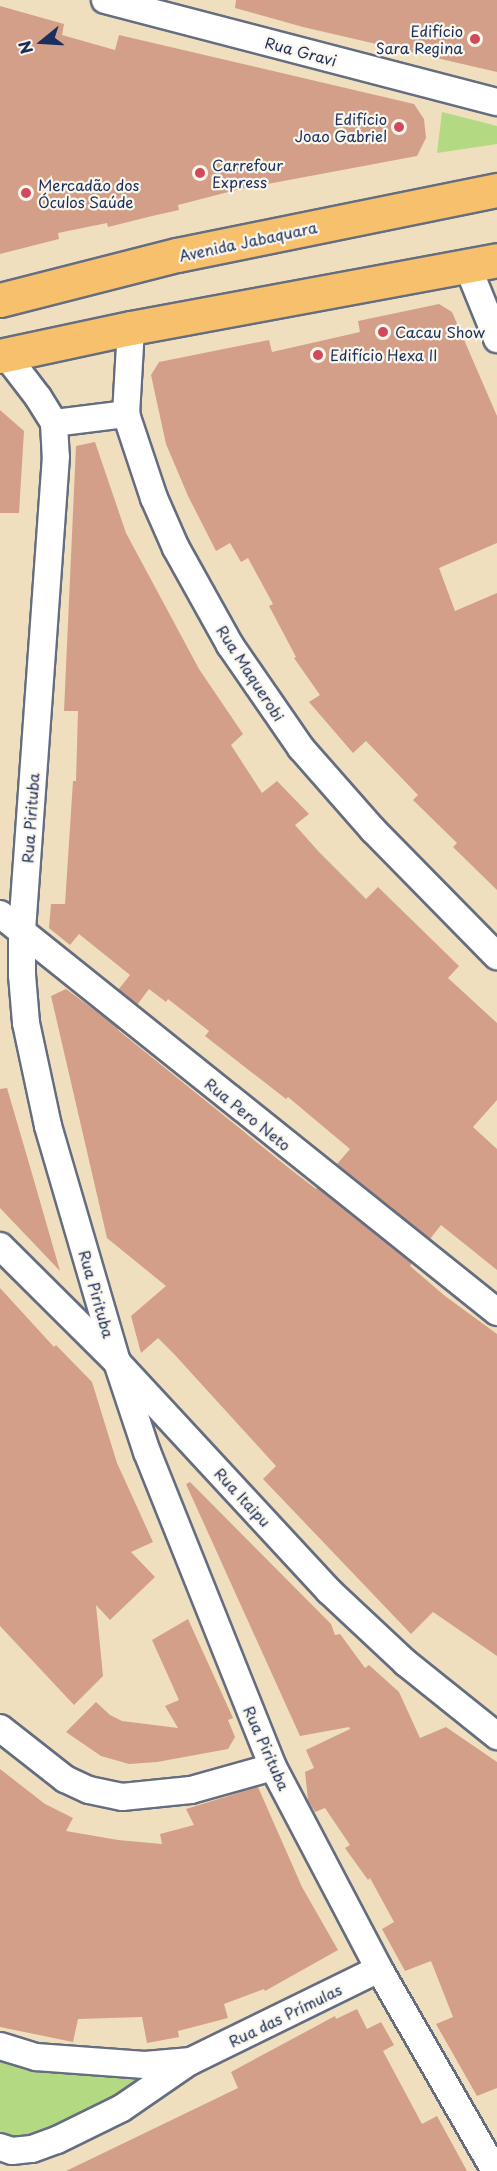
<!DOCTYPE html>
<meta charset="utf-8">
<style>
body{margin:0}
#map{position:relative;width:497px;height:2171px;overflow:hidden;background:#efdfbe;font-family:"Playpen Sans",sans-serif}
div>[style]{position:absolute}
[style*='--x']{left:calc(var(--x)*1px);top:calc(var(--y)*1px);width:calc(var(--w)*1px);rotate:calc(var(--a)*1deg)}
.green>*{inset:0;background:#b3da83}
.building>*{inset:0;background:#d39f88}
.roads{filter:drop-shadow(2px 0 #656d80) drop-shadow(-2px 0 #656d80) drop-shadow(0 2px #656d80) drop-shadow(0 -2px #656d80)}
.street>*{height:26px;margin:-13px;padding:0 13px;transform-origin:13px;border-radius:13px;background:#fff}
.primary>*{height:33px;margin:-16.5px;padding:0 16.5px;transform-origin:16.5px;border-radius:16.5px;background:#f7c06c}
.dots>*{width:16px;height:16px;translate:-50% -50%;box-sizing:border-box;border:3px solid #fbf7ec;border-radius:50%}
span{translate:-50% -50%;white-space:nowrap;text-align:center;line-height:1.15;-webkit-text-stroke:4.5px #fbf7ec;paint-order:stroke}
.poi-label{font-size:15px;color:#1b2f5e}
.right{translate:-100% -50%;text-align:right}
.left{translate:0 -50%;text-align:left}
.street-label{font-size:15px;color:#1b2f5e}
.north{position:absolute;left:12px;top:12px;width:60px;height:60px;-webkit-text-stroke:4px #fbf7ec;paint-order:stroke;rotate:252deg;font-size:16px;font-weight:700;line-height:24px;text-align:center;color:#1b2f5e}
.north::after{content:'';display:block;margin:auto;width:21px;height:27px;background:#1b2f5e;clip-path:polygon(50% 0,100% 100%,50% 72%,0 100%)}
</style>
<div id="map">
<div class="green">
<i style="clip-path:polygon(442px 112px,497px 126px,497px 144px,437px 153px)"></i>
<i style="clip-path:polygon(0 2055px,80px 2074px,138px 2078px,138px 2091px,31px 2141px,0 2138px)"></i>
</div>
<div class="building">
<i style="clip-path:polygon(236px 0,497px 0,497px 72px,303px 27px,235px 8px)"></i>
<i style="clip-path:polygon(0 6px,64px 24px,62px 35px,115px 50px,119px 35px,414px 104px,424px 119px,426px 138px,417px 156px,240px 189px,178px 205px,179px 210px,152px 216px,108px 227px,107px 223px,58px 233px,59px 239px,0 254px)"></i>
<i style="clip-path:polygon(439px 304px,452px 312px,497px 416px,497px 543px,439px 568px,455px 611px,497px 593px,497px 890px,453px 847px,457px 843px,413px 800px,418px 795px,366px 741px,353px 753px,309px 702px,320px 695px,294px 658px,296px 657px,269px 606px,273px 604px,248px 558px,241px 562px,230px 543px,216px 551px,188px 496px,166px 444px,151px 375px,159px 362px,269px 340px,272px 352px,360px 332px,358px 321px)"></i>
<i style="clip-path:polygon(0 410px,24px 431px,19px 513px,0 513px)"></i>
<i style="clip-path:polygon(95px 442px,126px 533px,199px 669px,243px 734px,231px 745px,262px 793px,277px 781px,309px 814px,295px 825px,319px 852px,366px 899px,378px 887px,459px 966px,448px 978px,497px 1023px,497px 1100px,473px 1127px,497px 1149px,497px 1270px,441px 1225px,430px 1239px,337px 1164px,350px 1149px,288px 1097px,286px 1099px,205px 1036px,209px 1031px,168px 999px,166px 1002px,149px 989px,137px 1005px,118px 990px,130px 975px,79px 934px,70px 945px,49px 928px,51px 904px,65px 904px,73px 781px,76px 781px,78px 711px,64px 711px,76px 446px)"></i>
<i style="clip-path:polygon(66px 989px,119px 1028px,118px 1030px,285px 1165px,316px 1189px,317px 1187px,412px 1263px,410px 1266px,445px 1296px,497px 1334px,497px 1656px,433px 1612px,411px 1634px,263px 1479px,276px 1466px,174px 1354px,158px 1338px,141px 1353px,131px 1316px,166px 1286px,107px 1238px,51px 996px)"></i>
<i style="clip-path:polygon(7px 1088px,33px 1177px,60px 1271px,0 1208px,0 1089px)"></i>
<i style="clip-path:polygon(0 1288px,54px 1347px,56px 1345px,92px 1382px,117px 1463px,153px 1542px,131px 1552px,155px 1577px,110px 1620px,96px 1605px,103px 1676px,74px 1705px,0 1626px)"></i>
<i style="clip-path:polygon(190px 1482px,331px 1624px,335px 1635px,340px 1634px,365px 1668px,369px 1665px,399px 1692px,420px 1738px,446px 1727px,497px 1762px,497px 2088px,477px 2096px,436px 2024px,453px 2017px,431px 1961px,405px 1971px,382px 1929px,394px 1922px,370px 1878px,368px 1880px,345px 1848px,350px 1845px,325px 1808px,315px 1812px,308px 1800px,305px 1772px,314px 1768px,306px 1750px,350px 1729px,349px 1727px,300px 1736px,186px 1484px)"></i>
<i style="clip-path:polygon(188px 1619px,233px 1718px,228px 1720px,235px 1737px,228px 1749px,157px 1762px,129px 1764px,101px 1756px,66px 1732px,96px 1702px,110px 1715px,122px 1721px,178px 1728px,165px 1706px,179px 1700px,152px 1640px)"></i>
<i style="clip-path:polygon(0 1769px,45px 1804px,73px 1818px,66px 1831px,118px 1840px,162px 1844px,160px 1834px,194px 1825px,186px 1809px,258px 1787px,302px 1887px,338px 1950px,265px 1991px,264px 1989px,224px 2004px,228px 2018px,178px 2031px,179px 2037px,147px 2043px,142px 2017px,78px 2019px,73px 2042px,0 2027px)"></i>
<i style="clip-path:polygon(357px 2009px,367px 2029px,381px 2022px,394px 2045px,383px 2051px,422px 2124px,437px 2116px,467px 2171px,66px 2171px,238px 2088px,231px 2072px,335px 2016px,336px 2019px)"></i>
</div>
<div class="roads">
<div class="street">
<i style="--x:105;--y:0;--w:405;--a:14.6"></i>
<i style="--x:467;--y:265;--w:80;--a:67.9"></i>
<i style="--x:131;--y:328;--w:86;--a:93.3"></i>
<i style="--x:126;--y:414;--w:89;--a:71.6"></i>
<i style="--x:154;--y:498;--w:55;--a:66.3"></i>
<i style="--x:176;--y:548;--w:111;--a:60.9"></i>
<i style="--x:230;--y:645;--w:125;--a:55.4"></i>
<i style="--x:301;--y:748;--w:109;--a:48.7"></i>
<i style="--x:373;--y:830;--w:177;--a:45.5"></i>
<i style="--x:5;--y:354;--w:54;--a:52.5"></i>
<i style="--x:38;--y:397;--w:31;--a:58"></i>
<i style="--x:54;--y:423;--w:33;--a:87"></i>
<i style="--x:56;--y:456;--w:478;--a:94.1"></i>
<i style="--x:22;--y:933;--w:42;--a:90"></i>
<i style="--x:22;--y:975;--w:48;--a:85.2"></i>
<i style="--x:26;--y:1023;--w:105;--a:77.9"></i>
<i style="--x:48;--y:1126;--w:246;--a:73.7"></i>
<i style="--x:117;--y:1362;--w:95;--a:71.6"></i>
<i style="--x:147;--y:1452;--w:339;--a:68.2"></i>
<i style="--x:273;--y:1767;--w:228;--a:62.3"></i>
<i style="--x:379;--y:1969;--w:233;--a:60.1"></i>
<i style="--x:54;--y:423;--w:73;--a:-7.1"></i>
<i style="--x:0;--y:914;--w:637;--a:38.69"></i>
<i style="--x:0;--y:1246;--w:165;--a:44.8"></i>
<i style="--x:117;--y:1362;--w:312;--a:47.2"></i>
<i style="--x:329;--y:1591;--w:105;--a:43.1"></i>
<i style="--x:406;--y:1663;--w:117;--a:38.7"></i>
<i style="--x:0;--y:1728;--w:83;--a:38.1"></i>
<i style="--x:65;--y:1779;--w:26;--a:25"></i>
<i style="--x:89;--y:1790;--w:34;--a:12"></i>
<i style="--x:122;--y:1797;--w:69;--a:-5.8"></i>
<i style="--x:191;--y:1790;--w:85;--a:-15.7"></i>
<i style="--x:0;--y:2046;--w:38;--a:17"></i>
<i style="--x:36;--y:2057;--w:109;--a:4.2"></i>
<i style="--x:145;--y:2065;--w:46;--a:-5"></i>
<i style="--x:191;--y:2061;--w:209;--a:-26.1"></i>
<i style="--x:0;--y:2147;--w:13;--a:18"></i>
<i style="--x:12;--y:2151;--w:20;--a:-6"></i>
<i style="--x:32;--y:2149;--w:27;--a:-20"></i>
<i style="--x:57;--y:2140;--w:72;--a:-26.2"></i>
<i style="--x:122;--y:2108;--w:81;--a:-34.5"></i>
</div>
<div class="primary">
<i style="--x:0;--y:300;--w:183;--a:-14.3"></i>
<i style="--x:177;--y:255;--w:327;--a:-11.5"></i>
<i style="--x:0;--y:356;--w:134;--a:-12.1"></i>
<i style="--x:131;--y:328;--w:372;--a:-10.5"></i>
</div>
</div>
<div class="dots">
<i style="left:475px;top:39px;background:#d1495b"></i>
<i style="left:399px;top:127px;background:#d1495b"></i>
<i style="left:200px;top:173px;background:#d1495b"></i>
<i style="left:26px;top:193px;background:#d1495b"></i>
<i style="left:383px;top:332px;background:#d1495b"></i>
<i style="left:318px;top:355px;background:#d1495b"></i>
</div>
<div class="poi-label">
<span class="right" style="left:463px;top:39px">Edifício<br>Sara Regina</span>
<span class="right" style="left:387px;top:127px">Edifício<br>Joao Gabriel</span>
<span class="left" style="left:212px;top:173px">Carrefour<br>Express</span>
<span class="left" style="left:38px;top:193px">Mercadão dos<br>Óculos Saúde</span>
<span class="left" style="left:395px;top:332px">Cacau Show</span>
<span class="left" style="left:330px;top:355px">Edifício Hexa II</span>
</div>
<div class="street-label">
<span style="left:301px;top:51px;rotate:15deg">Rua Gravi</span>
<span style="left:248px;top:241px;rotate:-12deg">Avenida Jabaquara</span>
<span style="left:251px;top:673px;rotate:57deg">Rua Maquerobi</span>
<span style="left:30px;top:818px;rotate:-86deg">Rua Pirituba</span>
<span style="left:248px;top:1114px;rotate:39deg">Rua Pero Neto</span>
<span style="left:97px;top:1294px;rotate:74deg">Rua Pirituba</span>
<span style="left:243px;top:1497px;rotate:47deg">Rua Itaipu</span>
<span style="left:267px;top:1748px;rotate:66deg">Rua Pirituba</span>
<span style="left:285px;top:2015px;rotate:-26deg">Rua das Prímulas</span>
</div>
<div class="north">N</div>
</div>
